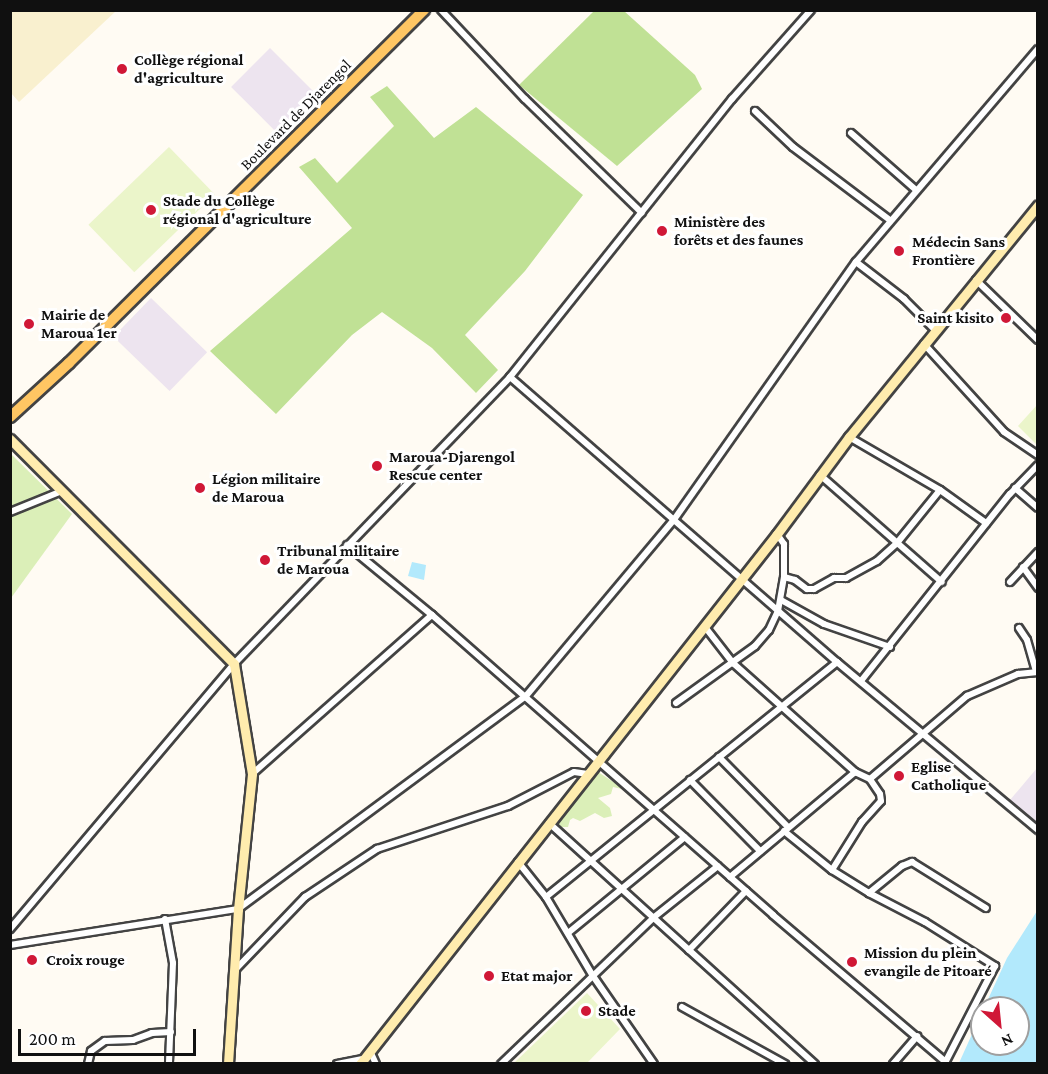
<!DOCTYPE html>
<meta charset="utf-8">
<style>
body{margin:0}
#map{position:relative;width:1048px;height:1074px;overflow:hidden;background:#fffbf3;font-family:"Crimson Pro",serif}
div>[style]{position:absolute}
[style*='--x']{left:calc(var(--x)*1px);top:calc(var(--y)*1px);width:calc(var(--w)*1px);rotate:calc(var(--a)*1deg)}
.industrial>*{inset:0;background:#ede4ef;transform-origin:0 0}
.farmland>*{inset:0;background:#f9f0cf}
.green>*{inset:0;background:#dbefb8}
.forest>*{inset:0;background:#c0e195}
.pitch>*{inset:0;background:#ebf5ca;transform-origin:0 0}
.water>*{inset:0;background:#b2e9fc}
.roads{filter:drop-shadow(2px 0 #434343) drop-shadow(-2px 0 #434343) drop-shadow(0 2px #434343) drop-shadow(0 -2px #434343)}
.street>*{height:6px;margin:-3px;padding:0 3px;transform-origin:3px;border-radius:3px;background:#fff}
.secondary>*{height:9px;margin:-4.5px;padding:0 4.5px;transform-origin:4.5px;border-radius:4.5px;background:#ffecae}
.primary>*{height:10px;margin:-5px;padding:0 5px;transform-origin:5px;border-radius:5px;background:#ffc663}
.dots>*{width:16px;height:16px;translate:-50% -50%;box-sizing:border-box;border:3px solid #fff;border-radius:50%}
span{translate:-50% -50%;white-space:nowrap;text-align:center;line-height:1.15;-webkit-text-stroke:6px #fff;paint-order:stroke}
.poi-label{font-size:16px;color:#101010;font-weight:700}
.left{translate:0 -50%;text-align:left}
.right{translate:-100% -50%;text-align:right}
.street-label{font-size:16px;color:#101010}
.frame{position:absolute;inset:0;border:12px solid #101010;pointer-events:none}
.north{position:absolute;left:970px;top:996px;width:60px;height:60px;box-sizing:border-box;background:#fff;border:2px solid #9f9f9f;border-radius:50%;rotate:153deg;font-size:16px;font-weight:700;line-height:24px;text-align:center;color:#101010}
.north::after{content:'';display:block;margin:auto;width:21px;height:27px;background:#d01837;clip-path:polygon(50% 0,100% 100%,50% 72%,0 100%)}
.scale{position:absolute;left:18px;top:1029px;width:178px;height:27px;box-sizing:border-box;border:3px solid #101010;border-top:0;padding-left:8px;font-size:18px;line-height:21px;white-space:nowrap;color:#101010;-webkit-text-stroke:4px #fff;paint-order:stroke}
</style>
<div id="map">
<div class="industrial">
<i style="left:270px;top:48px;width:69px;height:55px;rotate:45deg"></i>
<i style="left:151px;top:298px;width:78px;height:54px;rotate:44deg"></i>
<i style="clip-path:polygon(1037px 768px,1037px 824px,1010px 800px)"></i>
</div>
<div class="farmland">
<i style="clip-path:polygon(11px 10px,116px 10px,116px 11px,19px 102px,11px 93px)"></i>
</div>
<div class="green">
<i style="clip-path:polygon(11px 454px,72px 514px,11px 598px)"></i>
<i style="clip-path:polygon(598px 772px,615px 783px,622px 782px,622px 789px,613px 787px,611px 794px,598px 798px,610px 808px,612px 816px,604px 818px,595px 813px,580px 821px,573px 818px,570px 820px,568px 827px,560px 827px,557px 820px,575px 790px,586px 786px)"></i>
</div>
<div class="forest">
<i style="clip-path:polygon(624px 11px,695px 75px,702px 89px,617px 166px,519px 85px,594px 11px)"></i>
<i style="clip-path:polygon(387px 86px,434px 138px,476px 107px,583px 195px,525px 271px,465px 335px,498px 370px,476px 393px,432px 348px,382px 312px,352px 335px,276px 414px,210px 351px,352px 228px,299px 167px,315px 158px,337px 183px,394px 126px,370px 97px)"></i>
</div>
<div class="pitch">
<i style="left:169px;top:147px;width:66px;height:112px;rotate:46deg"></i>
<i style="clip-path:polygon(1037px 405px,1037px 445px,1018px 426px)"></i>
<i style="clip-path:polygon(587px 993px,620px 1029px,587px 1063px,514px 1063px)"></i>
</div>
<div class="water">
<i style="clip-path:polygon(412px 562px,426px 565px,424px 580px,408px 576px)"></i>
<i style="clip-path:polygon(1037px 911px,1037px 1063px,959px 1063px,982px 1012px,982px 1044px,1018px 1044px,1018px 1008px,984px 1008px,1007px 958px)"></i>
</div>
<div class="roads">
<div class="street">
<i style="--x:441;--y:10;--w:122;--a:46.7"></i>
<i style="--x:525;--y:99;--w:163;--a:44.3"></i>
<i style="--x:755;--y:111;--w:52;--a:43.5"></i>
<i style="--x:793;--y:147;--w:121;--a:37"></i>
<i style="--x:851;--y:133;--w:86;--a:41.2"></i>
<i style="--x:856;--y:262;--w:61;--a:37.6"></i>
<i style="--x:904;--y:299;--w:44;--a:45"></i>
<i style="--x:976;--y:280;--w:86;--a:44.1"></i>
<i style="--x:924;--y:344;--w:119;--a:47.7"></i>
<i style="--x:1004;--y:432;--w:41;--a:34.1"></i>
<i style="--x:510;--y:377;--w:434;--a:41.1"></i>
<i style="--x:837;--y:662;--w:262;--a:39.9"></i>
<i style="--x:849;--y:437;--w:105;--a:30.2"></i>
<i style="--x:940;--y:490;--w:57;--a:35.7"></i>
<i style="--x:820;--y:475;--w:162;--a:41.3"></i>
<i style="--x:1015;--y:488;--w:30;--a:41"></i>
<i style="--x:10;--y:512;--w:56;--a:-22"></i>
<i style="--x:347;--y:545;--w:110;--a:39.5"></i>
<i style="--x:432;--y:615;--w:454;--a:41.3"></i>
<i style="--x:773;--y:915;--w:227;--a:40.4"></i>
<i style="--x:1023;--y:567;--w:26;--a:54"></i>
<i style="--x:784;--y:577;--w:11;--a:15"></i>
<i style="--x:795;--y:580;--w:15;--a:37"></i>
<i style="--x:807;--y:589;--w:7;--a:0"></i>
<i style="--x:814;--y:589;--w:23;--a:-29"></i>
<i style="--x:834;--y:578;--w:12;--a:0"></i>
<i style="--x:846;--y:578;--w:35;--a:-29"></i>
<i style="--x:877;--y:561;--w:27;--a:-42"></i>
<i style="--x:897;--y:543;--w:68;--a:-50.9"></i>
<i style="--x:1010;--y:582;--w:41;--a:-47"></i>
<i style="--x:781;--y:600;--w:49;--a:29.2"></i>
<i style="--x:824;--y:624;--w:70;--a:19.2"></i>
<i style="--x:705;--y:627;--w:46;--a:52.1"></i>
<i style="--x:733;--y:663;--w:164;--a:41.8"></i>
<i style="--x:855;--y:772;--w:17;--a:25"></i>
<i style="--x:870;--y:779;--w:128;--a:-40.6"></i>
<i style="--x:967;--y:696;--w:56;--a:-23.3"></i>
<i style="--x:1018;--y:674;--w:20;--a:-6"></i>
<i style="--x:1019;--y:628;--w:14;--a:56"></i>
<i style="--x:1027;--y:640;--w:33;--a:74"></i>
<i style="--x:861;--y:681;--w:239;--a:-51.5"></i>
<i style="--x:1010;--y:494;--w:40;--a:-46"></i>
<i style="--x:676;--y:703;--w:97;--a:-35.8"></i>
<i style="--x:755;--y:646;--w:21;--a:-49"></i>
<i style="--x:769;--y:630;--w:21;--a:-65"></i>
<i style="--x:778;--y:611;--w:35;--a:-80"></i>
<i style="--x:784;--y:577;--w:33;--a:-90"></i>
<i style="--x:784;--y:544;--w:12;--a:-125"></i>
<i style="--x:719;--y:757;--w:98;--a:45.4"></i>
<i style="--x:252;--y:774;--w:240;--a:-41.5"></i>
<i style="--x:690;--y:780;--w:100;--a:45.4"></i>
<i style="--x:549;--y:823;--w:359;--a:42.2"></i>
<i style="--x:784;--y:831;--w:62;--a:39.1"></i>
<i style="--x:832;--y:870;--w:44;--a:31.9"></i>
<i style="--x:869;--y:893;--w:63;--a:27.4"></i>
<i style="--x:925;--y:922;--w:83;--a:32.2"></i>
<i style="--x:995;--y:966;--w:109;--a:117.3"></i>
<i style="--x:518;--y:862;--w:45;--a:51.3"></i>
<i style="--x:546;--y:897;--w:92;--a:59.3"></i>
<i style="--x:593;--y:976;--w:107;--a:55.3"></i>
<i style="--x:832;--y:870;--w:57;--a:-58"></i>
<i style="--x:862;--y:822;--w:28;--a:-48"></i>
<i style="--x:881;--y:801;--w:7;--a:-98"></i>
<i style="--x:880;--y:794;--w:18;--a:-124"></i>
<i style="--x:730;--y:877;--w:163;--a:-40"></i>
<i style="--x:869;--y:893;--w:43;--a:-39.3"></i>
<i style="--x:902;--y:866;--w:11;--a:-22"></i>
<i style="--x:912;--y:862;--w:87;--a:31.9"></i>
<i style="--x:546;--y:897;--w:374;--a:-38.9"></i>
<i style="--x:165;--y:919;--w:45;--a:79.7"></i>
<i style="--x:173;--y:963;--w:101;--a:92.3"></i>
<i style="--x:10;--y:929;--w:347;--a:-49.8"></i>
<i style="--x:234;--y:664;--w:398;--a:-46.1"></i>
<i style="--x:510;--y:377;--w:356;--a:-51.4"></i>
<i style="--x:732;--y:99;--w:119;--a:-48.4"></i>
<i style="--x:568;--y:933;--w:151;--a:-39.4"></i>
<i style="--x:10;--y:945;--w:231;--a:-9"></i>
<i style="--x:238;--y:909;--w:358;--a:-36.5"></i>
<i style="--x:526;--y:696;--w:229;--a:-50"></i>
<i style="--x:673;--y:521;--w:317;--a:-54.8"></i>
<i style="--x:856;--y:262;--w:280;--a:-49.5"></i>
<i style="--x:689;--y:950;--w:82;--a:-46"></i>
<i style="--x:234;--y:971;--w:103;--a:-46.2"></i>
<i style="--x:305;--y:897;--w:87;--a:-33.7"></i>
<i style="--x:377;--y:849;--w:138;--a:-18.2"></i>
<i style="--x:508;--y:806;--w:74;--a:-27.3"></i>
<i style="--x:574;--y:772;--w:14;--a:8"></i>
<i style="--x:682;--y:1007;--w:118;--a:29"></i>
<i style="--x:370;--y:1051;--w:14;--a:65"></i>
<i style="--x:88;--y:1064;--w:13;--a:-77"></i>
<i style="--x:91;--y:1051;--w:17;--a:-36"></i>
<i style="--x:105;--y:1041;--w:28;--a:-2"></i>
<i style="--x:133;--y:1040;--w:20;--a:-20"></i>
<i style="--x:152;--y:1033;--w:19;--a:-3"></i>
<i style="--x:337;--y:1064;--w:26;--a:-11"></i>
<i style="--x:501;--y:1064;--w:211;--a:-43.8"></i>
<i style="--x:653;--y:918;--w:83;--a:-38.7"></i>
<i style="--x:893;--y:1064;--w:37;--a:-49"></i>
</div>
<div class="secondary">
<i style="--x:10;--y:439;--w:317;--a:45.1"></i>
<i style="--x:234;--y:664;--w:111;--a:80.7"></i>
<i style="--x:252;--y:774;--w:136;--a:95.9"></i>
<i style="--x:238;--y:909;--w:155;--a:93.7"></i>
<i style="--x:360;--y:1064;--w:674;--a:-51.8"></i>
<i style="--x:777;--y:534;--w:121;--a:-53.4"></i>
<i style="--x:849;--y:437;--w:299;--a:-50.8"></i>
</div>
<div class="primary">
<i style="--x:10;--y:417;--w:80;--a:-42.5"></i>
<i style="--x:69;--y:363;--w:501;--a:-44.84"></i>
</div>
</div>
<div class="dots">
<i style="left:122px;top:69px;background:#d01837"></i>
<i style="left:151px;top:210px;background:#d01837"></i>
<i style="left:662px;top:231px;background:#d01837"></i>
<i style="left:899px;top:251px;background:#d01837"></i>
<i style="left:1006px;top:318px;background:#d01837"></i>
<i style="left:29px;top:324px;background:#d01837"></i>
<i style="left:377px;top:466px;background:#d01837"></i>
<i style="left:200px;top:488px;background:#d01837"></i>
<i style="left:265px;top:560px;background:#d01837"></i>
<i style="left:899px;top:776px;background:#d01837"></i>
<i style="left:32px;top:960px;background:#d01837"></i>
<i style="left:852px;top:962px;background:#d01837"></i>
<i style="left:489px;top:976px;background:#d01837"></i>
<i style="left:586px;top:1011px;background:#d01837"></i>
</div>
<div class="poi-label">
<span class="left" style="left:134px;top:69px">Collège régional<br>d'agriculture</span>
<span class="left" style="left:163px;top:210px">Stade du Collège<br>régional d'agriculture</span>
<span class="left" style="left:674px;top:231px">Ministère des<br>forêts et des faunes</span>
<span class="left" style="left:912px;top:251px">Médecin Sans<br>Frontière</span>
<span class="left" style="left:41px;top:324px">Mairie de<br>Maroua 1er</span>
<span class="right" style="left:994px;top:318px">Saint kisito</span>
<span class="left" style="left:389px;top:466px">Maroua-Djarengol<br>Rescue center</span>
<span class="left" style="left:212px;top:488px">Légion militaire<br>de Maroua</span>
<span class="left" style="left:277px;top:560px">Tribunal militaire<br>de Maroua</span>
<span class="left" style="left:911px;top:776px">Eglise<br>Catholique</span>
<span class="left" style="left:864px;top:962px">Mission du plein<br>evangile de Pitoaré</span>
<span class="left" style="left:46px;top:960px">Croix rouge</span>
<span class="left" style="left:501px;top:976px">Etat major</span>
<span class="left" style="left:598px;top:1011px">Stade</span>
</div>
<div class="street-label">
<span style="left:296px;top:115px;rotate:-45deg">Boulevard de Djarengol</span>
</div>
<div class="frame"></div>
<div class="north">N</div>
<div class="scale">200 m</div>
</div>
